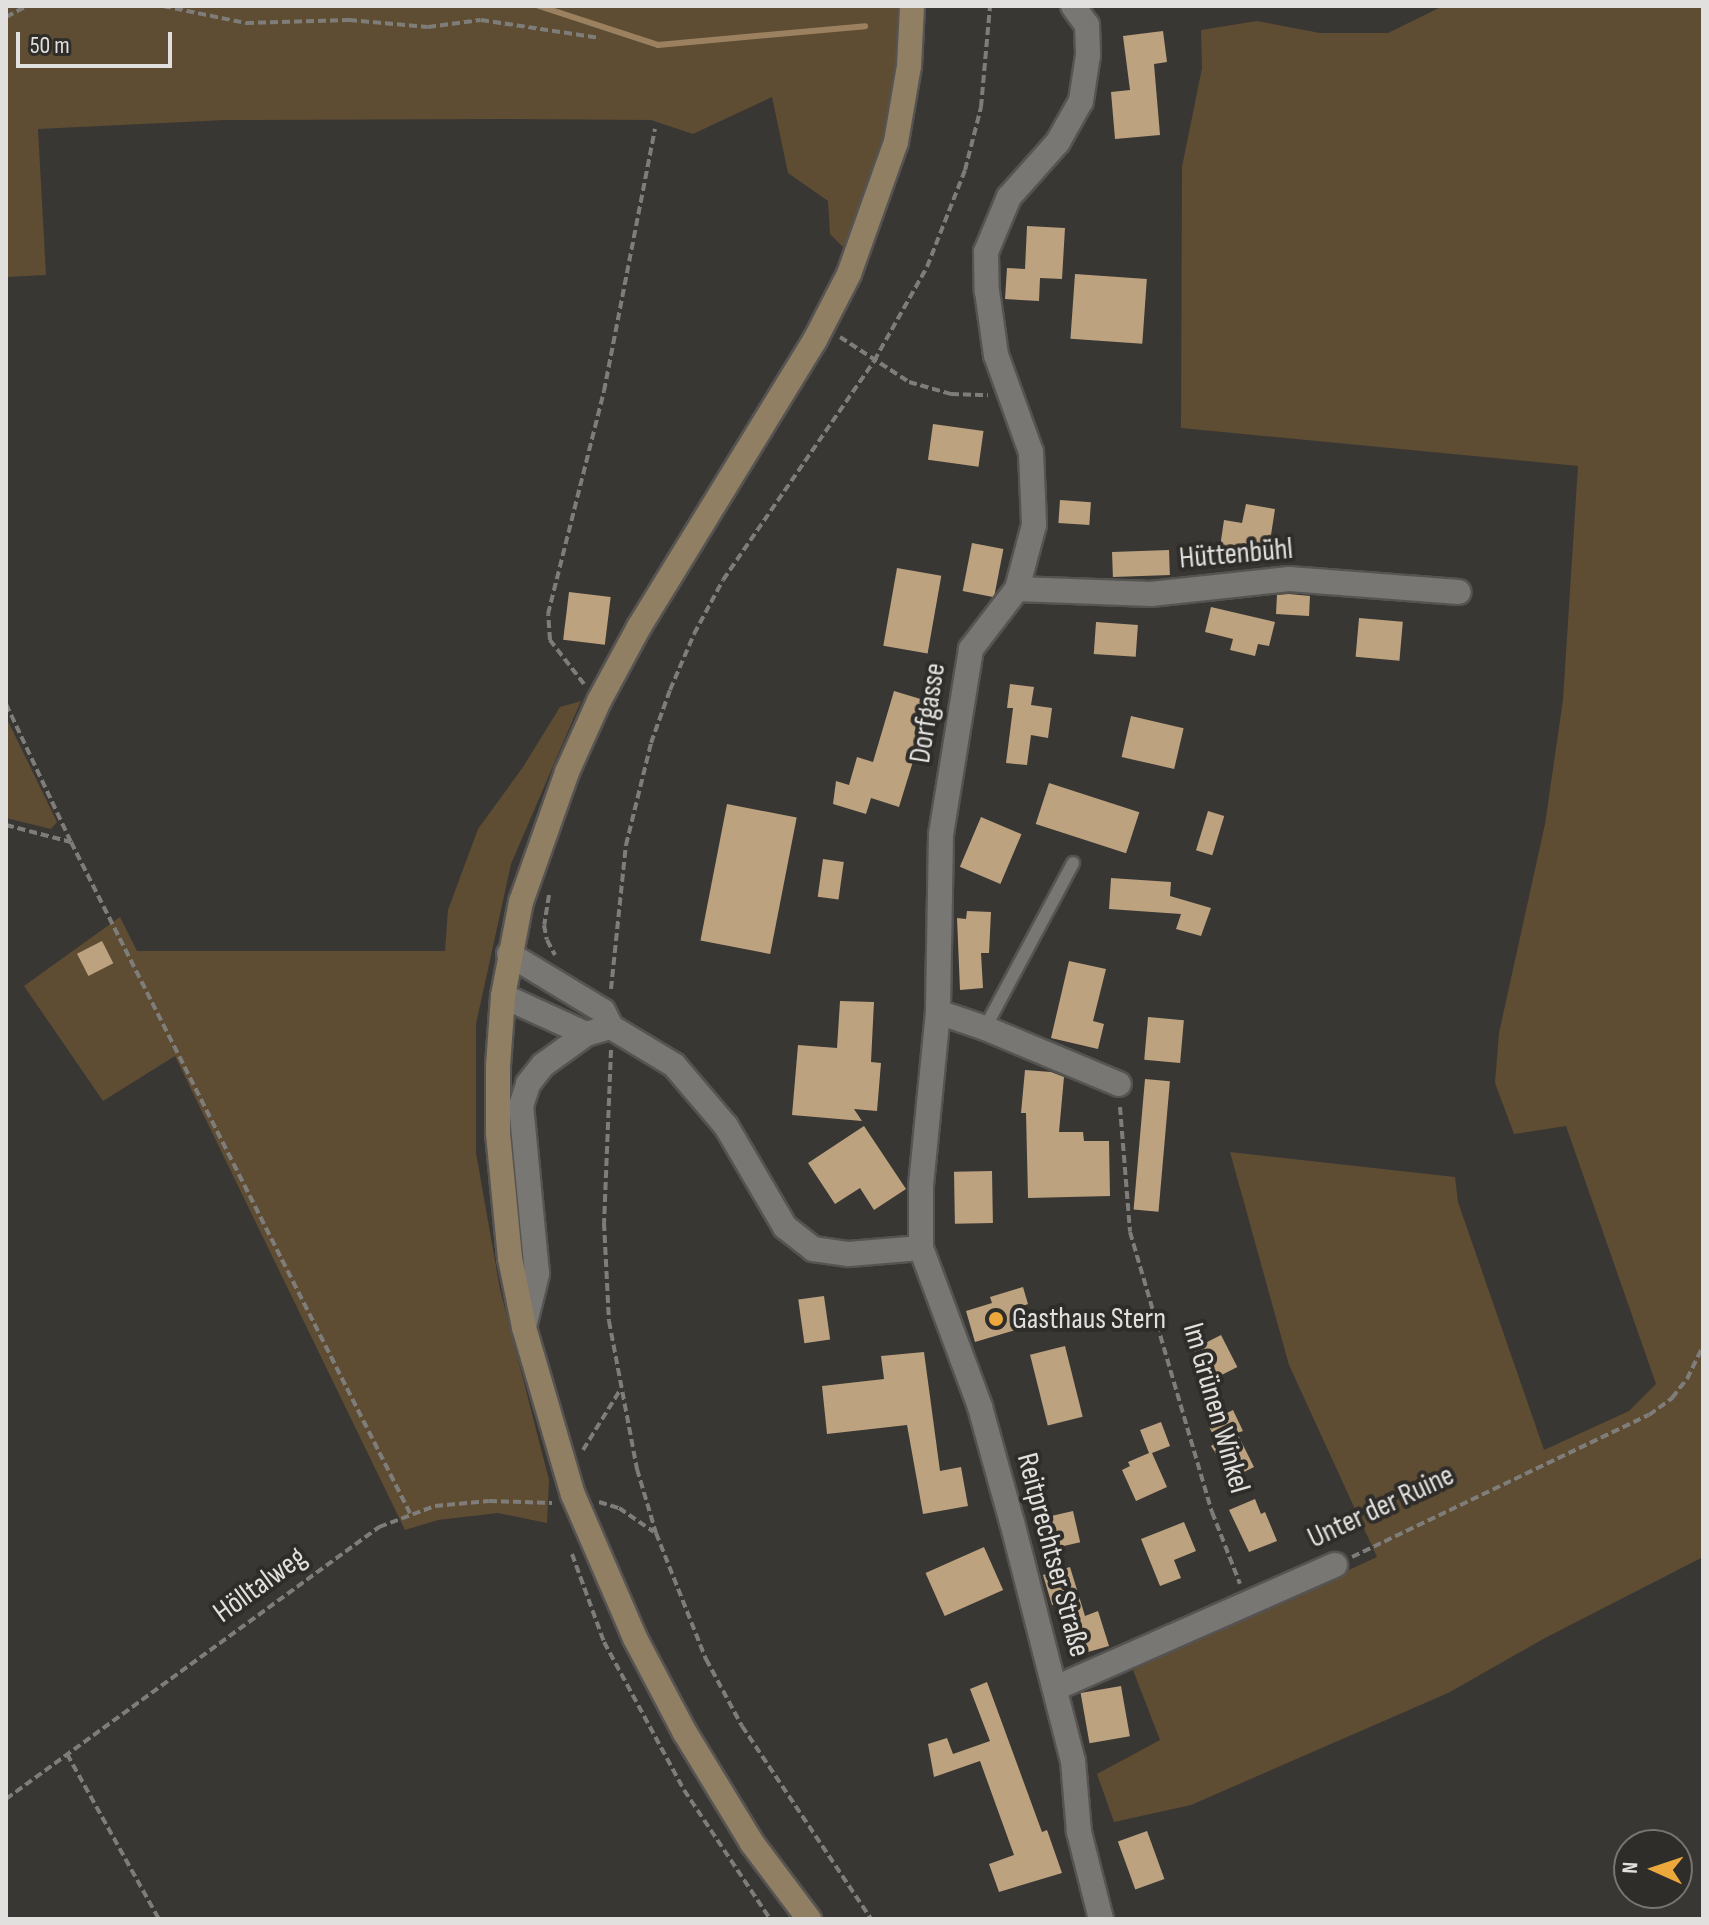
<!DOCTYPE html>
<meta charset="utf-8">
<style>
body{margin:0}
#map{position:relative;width:1709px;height:1925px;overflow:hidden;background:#393734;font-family:"Sofia Sans Condensed",sans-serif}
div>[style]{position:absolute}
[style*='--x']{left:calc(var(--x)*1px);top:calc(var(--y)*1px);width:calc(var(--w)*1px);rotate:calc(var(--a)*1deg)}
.green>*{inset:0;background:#5e4c33}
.stream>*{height:6px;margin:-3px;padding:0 3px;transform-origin:3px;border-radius:3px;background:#9b815f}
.building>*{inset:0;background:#bda27f;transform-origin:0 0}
.path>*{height:4px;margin-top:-2px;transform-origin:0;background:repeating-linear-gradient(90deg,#7f7d7a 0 8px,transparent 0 12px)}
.roads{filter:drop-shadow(2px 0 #565452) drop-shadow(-2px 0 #565452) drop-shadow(0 2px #565452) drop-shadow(0 -2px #565452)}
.lane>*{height:12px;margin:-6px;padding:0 6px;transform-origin:6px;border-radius:6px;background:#797773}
.street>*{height:24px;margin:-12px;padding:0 12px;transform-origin:12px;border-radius:12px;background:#797773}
.secondary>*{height:24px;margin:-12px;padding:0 12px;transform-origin:12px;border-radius:12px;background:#917f63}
.dots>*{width:22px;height:22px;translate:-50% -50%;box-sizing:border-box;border:4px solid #2f2d2a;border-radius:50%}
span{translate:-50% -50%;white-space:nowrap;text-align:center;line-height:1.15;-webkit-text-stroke:8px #2f2d2a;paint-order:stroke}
.street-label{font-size:30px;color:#e2e0de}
.poi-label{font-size:30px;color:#e2e0de}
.left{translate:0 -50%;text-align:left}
.frame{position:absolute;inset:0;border:8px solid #e2e0de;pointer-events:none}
.north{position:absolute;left:1613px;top:1829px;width:80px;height:80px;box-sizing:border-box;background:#2f2d2a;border:2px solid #777572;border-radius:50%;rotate:273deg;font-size:22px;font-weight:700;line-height:32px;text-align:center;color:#e2e0de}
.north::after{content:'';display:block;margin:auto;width:28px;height:36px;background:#eda83c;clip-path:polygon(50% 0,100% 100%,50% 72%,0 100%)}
.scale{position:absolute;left:16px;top:32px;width:156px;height:36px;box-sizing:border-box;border:4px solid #e2e0de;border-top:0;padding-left:10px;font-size:24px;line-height:28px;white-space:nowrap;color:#e2e0de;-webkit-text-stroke:6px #2f2d2a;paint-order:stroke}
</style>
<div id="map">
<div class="green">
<i style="clip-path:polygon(6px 6px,901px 6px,896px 101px,867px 200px,843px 247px,830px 234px,828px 201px,788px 173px,772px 97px,693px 134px,651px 120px,507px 119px,226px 120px,38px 129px,46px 275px,6px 277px)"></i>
<i style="clip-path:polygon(1443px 6px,1703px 6px,1703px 1557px,1545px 1638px,1448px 1693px,1191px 1805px,1114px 1822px,1097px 1774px,1160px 1740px,1133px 1670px,1377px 1557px,1289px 1365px,1230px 1152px,1455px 1177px,1458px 1202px,1544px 1450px,1629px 1411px,1656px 1384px,1566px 1126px,1514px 1134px,1495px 1083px,1499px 1033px,1545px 824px,1563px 700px,1578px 466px,1181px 428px,1182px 167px,1202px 68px,1201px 30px,1257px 21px,1320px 33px,1388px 33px)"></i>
<i style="clip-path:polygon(581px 701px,511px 864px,476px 1024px,476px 1153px,500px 1289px,549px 1480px,547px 1523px,498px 1513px,438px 1520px,405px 1530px,175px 1056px,103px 1101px,24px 986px,120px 917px,137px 951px,445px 951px,448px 910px,478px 829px,523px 767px,560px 707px)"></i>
<i style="clip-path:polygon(6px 717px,57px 822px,51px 829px,6px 818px)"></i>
</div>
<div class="stream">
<i style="--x:539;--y:6;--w:125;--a:18.1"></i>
<i style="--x:658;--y:45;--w:208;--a:-5.2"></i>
</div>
<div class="building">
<i style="clip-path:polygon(1163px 31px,1167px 62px,1154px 64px,1160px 135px,1115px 139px,1111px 92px,1130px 90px,1123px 36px)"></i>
<i style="clip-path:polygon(1027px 226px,1065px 228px,1062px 279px,1040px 278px,1039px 301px,1005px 299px,1007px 268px,1025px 269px)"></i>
<i style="left:1075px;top:274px;width:72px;height:65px;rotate:4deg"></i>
<i style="left:933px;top:424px;width:51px;height:36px;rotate:8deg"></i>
<i style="left:1060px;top:500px;width:31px;height:23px;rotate:4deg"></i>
<i style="clip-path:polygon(1246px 504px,1275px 509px,1267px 561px,1219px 554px,1224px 520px,1242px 523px)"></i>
<i style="left:972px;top:543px;width:32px;height:49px;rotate:11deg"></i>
<i style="left:1169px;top:550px;width:25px;height:57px;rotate:88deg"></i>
<i style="left:897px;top:568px;width:45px;height:79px;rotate:10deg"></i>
<i style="left:569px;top:592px;width:42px;height:48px;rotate:7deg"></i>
<i style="clip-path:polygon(1289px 594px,1310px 596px,1309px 616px,1276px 614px,1277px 595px)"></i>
<i style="clip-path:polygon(1211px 607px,1275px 622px,1269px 646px,1258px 644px,1255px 656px,1230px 650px,1233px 639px,1205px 632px)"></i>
<i style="left:1359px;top:618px;width:44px;height:39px;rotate:5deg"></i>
<i style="left:1096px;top:622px;width:42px;height:32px;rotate:4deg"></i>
<i style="clip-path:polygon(1010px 684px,1034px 687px,1031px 705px,1052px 708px,1048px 738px,1031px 735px,1027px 765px,1006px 763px,1013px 708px,1007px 708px)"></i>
<i style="clip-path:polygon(894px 691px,937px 704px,922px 757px,915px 755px,899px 807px,871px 798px,866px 814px,833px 804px,836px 781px,849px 785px,857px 757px,873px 762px)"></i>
<i style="left:1131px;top:716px;width:54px;height:42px;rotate:13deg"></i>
<i style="left:1049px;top:783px;width:95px;height:43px;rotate:18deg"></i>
<i style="left:727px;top:804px;width:71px;height:139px;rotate:11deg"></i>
<i style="left:1208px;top:811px;width:17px;height:41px;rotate:17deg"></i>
<i style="left:981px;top:817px;width:44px;height:54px;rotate:23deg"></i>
<i style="left:823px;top:859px;width:21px;height:38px;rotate:8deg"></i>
<i style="clip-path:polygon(1111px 878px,1171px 882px,1170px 896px,1211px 908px,1201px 936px,1176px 929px,1181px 914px,1109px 909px)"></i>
<i style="clip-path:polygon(967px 911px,991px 912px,989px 953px,981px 953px,983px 988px,960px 990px,957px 918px,966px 919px)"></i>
<i style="left:102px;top:941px;width:25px;height:28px;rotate:63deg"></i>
<i style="clip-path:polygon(1069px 961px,1106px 969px,1093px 1021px,1104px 1024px,1098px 1049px,1051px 1038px)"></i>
<i style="clip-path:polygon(840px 1001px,874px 1002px,871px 1062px,881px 1063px,877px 1111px,854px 1109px,862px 1121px,792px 1115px,798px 1045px,837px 1048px)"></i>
<i style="left:1148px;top:1017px;width:36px;height:43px;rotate:5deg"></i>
<i style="clip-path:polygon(1025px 1070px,1051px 1072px,1064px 1077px,1059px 1132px,1083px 1132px,1084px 1141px,1109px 1141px,1110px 1196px,1028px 1198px,1026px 1113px,1021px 1113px)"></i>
<i style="left:1145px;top:1079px;width:25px;height:131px;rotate:5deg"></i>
<i style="clip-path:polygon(864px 1126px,906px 1189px,874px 1210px,860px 1188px,835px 1204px,808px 1163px)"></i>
<i style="left:992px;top:1171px;width:52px;height:38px;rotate:89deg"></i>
<i style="clip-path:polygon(1023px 1287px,1028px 1304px,1020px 1307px,1026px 1327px,975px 1342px,966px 1311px,992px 1303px,990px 1297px)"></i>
<i style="left:824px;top:1296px;width:44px;height:26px;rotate:82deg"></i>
<i style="left:1221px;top:1335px;width:36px;height:32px;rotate:63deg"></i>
<i style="left:1065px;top:1346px;width:73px;height:36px;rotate:76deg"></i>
<i style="clip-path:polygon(924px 1352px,940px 1471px,961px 1467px,968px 1506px,923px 1514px,907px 1425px,827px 1434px,822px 1386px,884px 1379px,881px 1356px)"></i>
<i style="clip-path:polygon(1233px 1410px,1243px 1431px,1237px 1433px,1254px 1467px,1232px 1478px,1211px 1446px,1217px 1442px,1207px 1423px)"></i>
<i style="clip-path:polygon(1161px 1422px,1170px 1446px,1152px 1453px,1167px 1487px,1136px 1501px,1122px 1470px,1130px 1466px,1128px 1462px,1149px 1453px,1140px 1430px)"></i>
<i style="clip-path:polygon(1255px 1499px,1261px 1514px,1265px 1512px,1277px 1541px,1249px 1552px,1229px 1510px)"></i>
<i style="left:1073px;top:1511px;width:32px;height:28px;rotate:77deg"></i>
<i style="clip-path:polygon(1184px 1522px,1196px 1551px,1174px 1560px,1181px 1578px,1160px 1586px,1141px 1539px)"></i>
<i style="left:984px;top:1547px;width:47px;height:64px;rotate:66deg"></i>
<i style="clip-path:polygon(1070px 1567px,1085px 1616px,1098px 1611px,1109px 1646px,1074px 1656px,1058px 1603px,1052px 1605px,1043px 1575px)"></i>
<i style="clip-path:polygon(987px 1682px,1042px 1832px,1047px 1830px,1062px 1873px,999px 1892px,989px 1864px,1014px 1855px,980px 1761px,934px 1777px,928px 1744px,947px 1738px,953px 1754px,990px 1741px,970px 1689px)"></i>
<i style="left:1121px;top:1686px;width:51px;height:41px;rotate:80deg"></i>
<i style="left:1147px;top:1831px;width:51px;height:31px;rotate:70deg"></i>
</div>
<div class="path">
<i style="--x:163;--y:6;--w:85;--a:11.6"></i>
<i style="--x:246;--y:23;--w:103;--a:-1.7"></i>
<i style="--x:349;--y:20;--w:79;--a:5.1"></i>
<i style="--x:428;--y:27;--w:53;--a:-7.5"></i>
<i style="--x:481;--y:20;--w:120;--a:8.6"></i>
<i style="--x:6;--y:17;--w:24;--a:-28"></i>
<i style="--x:840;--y:337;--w:82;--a:33.1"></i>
<i style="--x:909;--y:382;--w:44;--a:15.9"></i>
<i style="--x:951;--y:394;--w:37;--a:2"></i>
<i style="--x:584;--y:684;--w:56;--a:-127.7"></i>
<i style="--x:550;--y:640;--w:26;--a:-94"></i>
<i style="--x:548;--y:614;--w:230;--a:-75.9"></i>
<i style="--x:604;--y:391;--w:267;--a:-79"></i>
<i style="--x:6;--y:704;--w:153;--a:64.8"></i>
<i style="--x:71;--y:842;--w:752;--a:63.2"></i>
<i style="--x:6;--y:825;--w:67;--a:14.7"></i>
<i style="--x:549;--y:895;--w:30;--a:99"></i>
<i style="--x:544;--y:925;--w:15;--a:79"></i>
<i style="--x:547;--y:940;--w:17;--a:62"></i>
<i style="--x:611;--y:989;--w:145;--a:-84.1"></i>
<i style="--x:626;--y:845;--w:105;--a:-76.2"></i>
<i style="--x:651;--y:743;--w:56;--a:-70.3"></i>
<i style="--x:670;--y:690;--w:61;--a:-66.8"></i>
<i style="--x:694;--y:634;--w:61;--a:-61.8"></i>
<i style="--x:723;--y:580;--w:266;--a:-55.4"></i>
<i style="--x:874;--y:361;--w:108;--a:-60.6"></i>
<i style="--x:927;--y:267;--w:104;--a:-68.6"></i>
<i style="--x:965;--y:170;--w:65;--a:-75.7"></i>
<i style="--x:981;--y:107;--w:101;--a:-84.9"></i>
<i style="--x:611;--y:1050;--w:173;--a:92.3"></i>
<i style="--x:604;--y:1223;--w:98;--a:87.1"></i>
<i style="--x:609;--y:1321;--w:151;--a:79.3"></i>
<i style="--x:637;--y:1469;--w:67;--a:73.5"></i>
<i style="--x:656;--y:1533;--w:136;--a:68.4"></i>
<i style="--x:706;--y:1659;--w:76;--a:61.8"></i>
<i style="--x:742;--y:1726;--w:232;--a:56.2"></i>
<i style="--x:1120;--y:1107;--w:125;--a:85.4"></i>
<i style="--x:1130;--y:1232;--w:292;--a:73.7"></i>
<i style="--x:1212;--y:1512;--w:77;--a:68.7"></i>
<i style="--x:583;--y:1450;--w:70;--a:-58.3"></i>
<i style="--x:599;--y:1502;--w:21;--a:17"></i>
<i style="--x:619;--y:1508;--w:42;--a:34.4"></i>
<i style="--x:572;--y:1554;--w:94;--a:70"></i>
<i style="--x:604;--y:1642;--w:168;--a:61.6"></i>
<i style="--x:684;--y:1790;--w:155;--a:56.3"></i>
<i style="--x:1352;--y:1557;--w:329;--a:-25.6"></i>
<i style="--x:1649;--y:1415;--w:29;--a:-36"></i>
<i style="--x:1672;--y:1398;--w:24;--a:-52"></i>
<i style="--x:1687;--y:1379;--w:37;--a:-64"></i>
<i style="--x:67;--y:1754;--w:189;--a:60.9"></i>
<i style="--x:6;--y:1799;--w:462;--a:-36.1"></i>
<i style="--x:379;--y:1527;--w:60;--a:-20.6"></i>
<i style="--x:435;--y:1506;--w:54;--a:-5.3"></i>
<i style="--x:489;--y:1501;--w:63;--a:1.8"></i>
</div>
<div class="roads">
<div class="lane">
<i style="--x:985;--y:1028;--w:187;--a:-61.9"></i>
</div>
<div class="street">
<i style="--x:1073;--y:6;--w:24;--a:54"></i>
<i style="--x:1087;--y:25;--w:30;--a:88"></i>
<i style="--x:1088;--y:55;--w:47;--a:98.7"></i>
<i style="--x:1081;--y:101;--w:47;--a:119.3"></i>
<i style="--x:1058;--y:142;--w:74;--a:131.7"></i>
<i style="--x:1009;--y:197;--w:60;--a:112.7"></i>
<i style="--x:986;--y:252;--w:39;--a:89"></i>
<i style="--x:987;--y:291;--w:65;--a:82"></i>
<i style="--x:996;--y:355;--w:103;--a:70.2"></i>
<i style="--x:1031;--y:452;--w:73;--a:87.6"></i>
<i style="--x:1034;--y:525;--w:66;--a:104.9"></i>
<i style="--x:1017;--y:589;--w:76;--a:127.5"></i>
<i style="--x:971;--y:649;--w:188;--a:99.2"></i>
<i style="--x:941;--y:835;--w:177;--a:91"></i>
<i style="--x:938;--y:1012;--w:174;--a:95.6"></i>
<i style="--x:921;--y:1185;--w:63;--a:90"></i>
<i style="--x:921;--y:1248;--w:170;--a:69.6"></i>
<i style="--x:980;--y:1407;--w:119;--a:74.5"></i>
<i style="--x:1012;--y:1522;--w:247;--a:75.7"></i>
<i style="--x:1073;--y:1761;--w:71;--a:85.2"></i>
<i style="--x:1079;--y:1832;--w:90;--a:75.8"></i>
<i style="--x:1017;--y:589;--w:134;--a:2.1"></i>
<i style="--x:1151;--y:594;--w:139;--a:-6.2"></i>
<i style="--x:1289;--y:579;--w:170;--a:4.4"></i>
<i style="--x:509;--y:954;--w:110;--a:31.2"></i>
<i style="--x:603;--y:1011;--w:18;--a:63"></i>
<i style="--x:503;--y:996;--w:91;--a:24.6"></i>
<i style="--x:938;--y:1012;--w:50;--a:18.8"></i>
<i style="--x:985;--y:1028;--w:145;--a:22.7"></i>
<i style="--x:611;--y:1027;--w:74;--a:31.1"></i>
<i style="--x:674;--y:1065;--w:80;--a:49.6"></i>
<i style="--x:726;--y:1126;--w:117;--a:59.7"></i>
<i style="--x:785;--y:1227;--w:36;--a:38"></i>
<i style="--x:813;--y:1249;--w:36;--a:8"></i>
<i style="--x:849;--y:1254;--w:72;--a:-4.8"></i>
<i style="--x:524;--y:1327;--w:55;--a:-76.2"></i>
<i style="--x:537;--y:1274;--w:169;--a:-95.4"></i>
<i style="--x:521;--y:1106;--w:23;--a:-72"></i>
<i style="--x:528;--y:1084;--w:24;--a:-52"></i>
<i style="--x:543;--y:1065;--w:53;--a:-35.8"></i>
<i style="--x:586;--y:1034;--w:26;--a:-16"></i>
<i style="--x:1056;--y:1688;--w:305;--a:-23.8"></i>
</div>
<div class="secondary">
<i style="--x:809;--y:1919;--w:95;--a:-126.9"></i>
<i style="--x:752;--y:1843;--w:129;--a:-121.3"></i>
<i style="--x:685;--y:1733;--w:107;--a:-117.8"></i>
<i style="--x:635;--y:1638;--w:156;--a:-113.4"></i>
<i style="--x:573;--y:1495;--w:175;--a:-106.3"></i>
<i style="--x:524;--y:1327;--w:70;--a:-101.5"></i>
<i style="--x:510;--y:1258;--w:126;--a:-95.5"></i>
<i style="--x:498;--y:1133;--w:67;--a:-90"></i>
<i style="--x:498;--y:1066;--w:70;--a:-85.9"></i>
<i style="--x:503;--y:996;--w:96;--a:-79.2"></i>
<i style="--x:521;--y:902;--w:138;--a:-70.5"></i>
<i style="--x:567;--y:772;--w:78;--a:-65.7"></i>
<i style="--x:599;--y:701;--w:84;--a:-61.6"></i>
<i style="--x:639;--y:627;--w:337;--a:-58.5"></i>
<i style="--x:815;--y:340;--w:74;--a:-62.7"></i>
<i style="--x:849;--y:274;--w:140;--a:-70.4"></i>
<i style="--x:896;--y:142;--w:77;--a:-80.3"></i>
<i style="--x:909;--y:66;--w:60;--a:-87.1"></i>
</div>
</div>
<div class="dots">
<i style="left:996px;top:1319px;background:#eda83c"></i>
</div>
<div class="street-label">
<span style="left:1236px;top:554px;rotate:-5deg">Hüttenbühl</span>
<span style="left:928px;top:713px;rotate:-81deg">Dorfgasse</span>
<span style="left:1216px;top:1408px;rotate:74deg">Im Grünen Winkel</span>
<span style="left:1381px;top:1507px;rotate:-25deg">Unter der Ruine</span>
<span style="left:1053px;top:1555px;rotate:75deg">Reitprechtser Straße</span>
<span style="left:260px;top:1585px;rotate:-36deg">Hölltalweg</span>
</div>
<div class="poi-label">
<span class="left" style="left:1012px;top:1319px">Gasthaus Stern</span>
</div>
<div class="frame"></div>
<div class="north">N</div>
<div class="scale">50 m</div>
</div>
